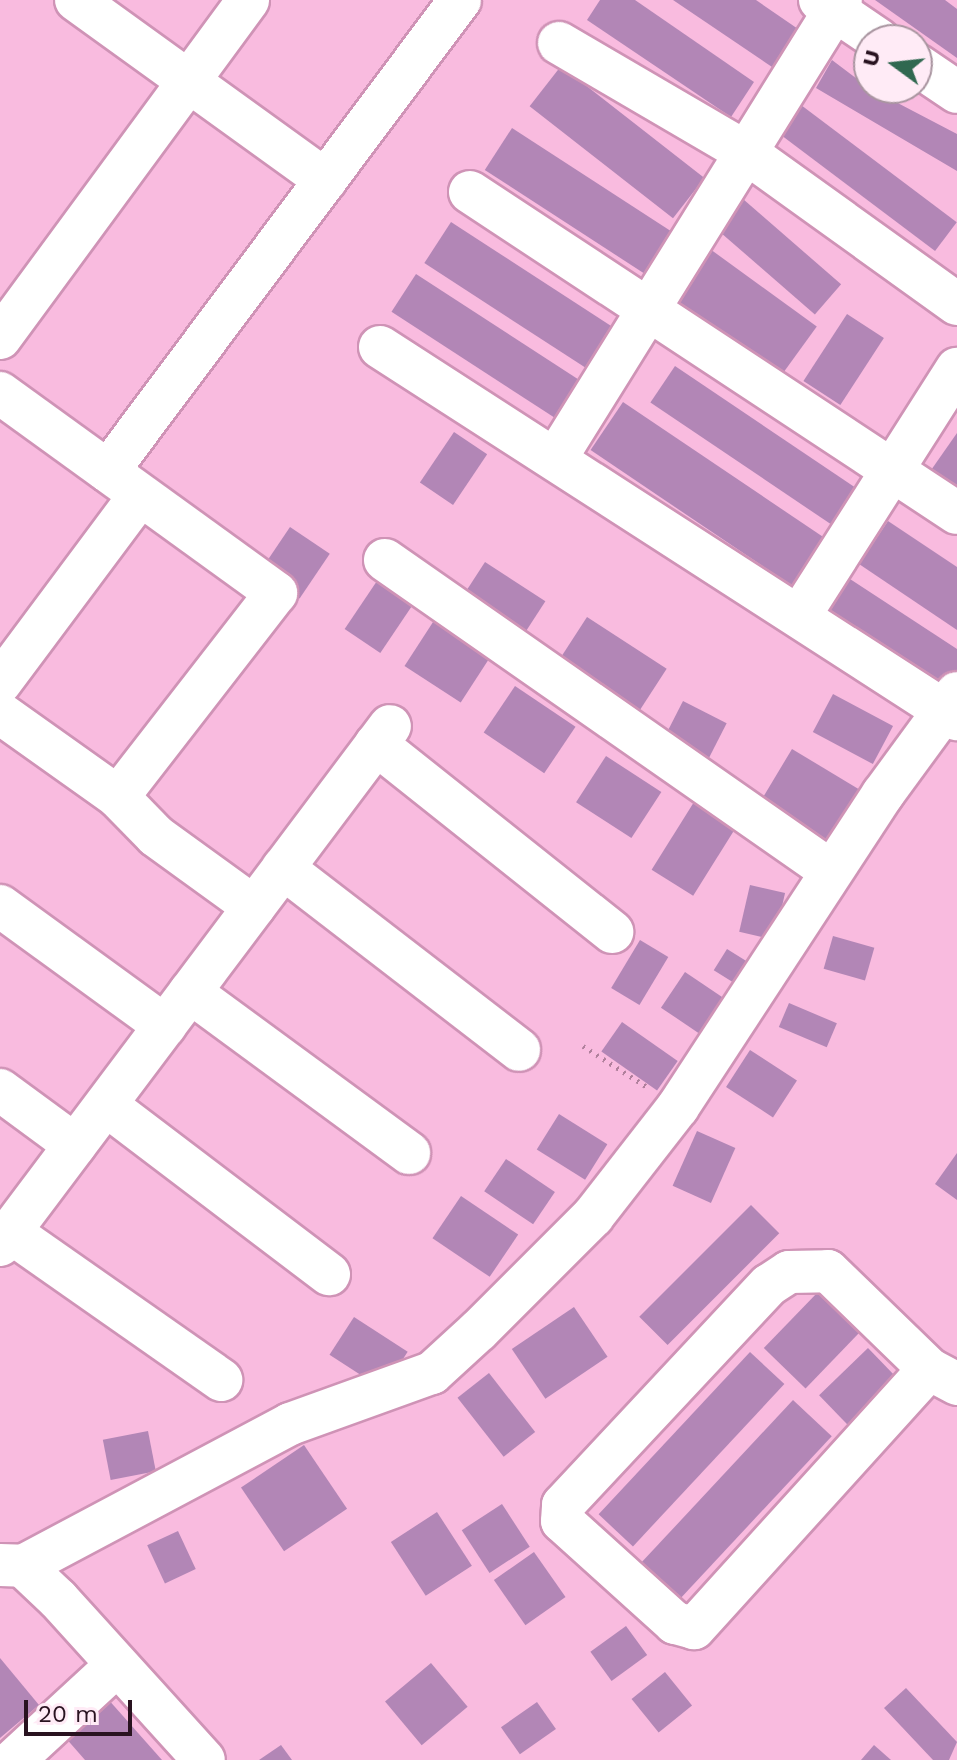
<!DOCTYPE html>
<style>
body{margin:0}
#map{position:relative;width:957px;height:1760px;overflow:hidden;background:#f9bbdf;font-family:"Work Sans",sans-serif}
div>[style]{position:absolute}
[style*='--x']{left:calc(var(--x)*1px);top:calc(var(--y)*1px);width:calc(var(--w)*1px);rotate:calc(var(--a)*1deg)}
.building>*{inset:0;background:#b286b6;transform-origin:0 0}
.path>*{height:5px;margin-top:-2.5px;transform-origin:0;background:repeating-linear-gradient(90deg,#b0809c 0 2px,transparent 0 8px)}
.roads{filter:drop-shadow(2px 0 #cf93b6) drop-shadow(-2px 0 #cf93b6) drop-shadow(0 2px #cf93b6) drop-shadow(0 -2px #cf93b6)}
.street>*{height:42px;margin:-21px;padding:0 21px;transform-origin:21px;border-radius:21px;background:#fff}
span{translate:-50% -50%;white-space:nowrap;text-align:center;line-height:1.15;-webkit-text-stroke:6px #ffebf6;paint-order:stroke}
.north{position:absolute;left:853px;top:24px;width:80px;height:80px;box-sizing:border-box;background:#ffebf6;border:2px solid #a995a0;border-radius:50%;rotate:285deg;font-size:22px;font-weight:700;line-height:32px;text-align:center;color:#291320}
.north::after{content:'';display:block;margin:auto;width:28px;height:36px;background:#306850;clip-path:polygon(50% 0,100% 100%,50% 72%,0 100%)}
.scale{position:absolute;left:24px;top:1700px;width:108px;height:36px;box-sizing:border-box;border:4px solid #291320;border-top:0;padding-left:10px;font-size:24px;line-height:28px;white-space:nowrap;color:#291320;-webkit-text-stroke:6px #ffebf6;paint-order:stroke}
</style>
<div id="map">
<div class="building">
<i style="clip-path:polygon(600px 0,635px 0,754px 82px,731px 117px,587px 20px)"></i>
<i style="clip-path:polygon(673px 0,756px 0,801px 31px,775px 69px)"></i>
<i style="clip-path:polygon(875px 0,945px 0,957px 9px,957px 58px)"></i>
<i style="clip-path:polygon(832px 60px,869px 88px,957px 134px,957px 171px,816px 88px)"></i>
<i style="left:561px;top:66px;width:182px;height:51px;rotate:38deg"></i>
<i style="left:801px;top:105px;width:195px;height:36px;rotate:37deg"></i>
<i style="left:512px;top:128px;width:192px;height:50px;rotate:33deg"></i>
<i style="left:743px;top:199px;width:130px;height:40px;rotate:41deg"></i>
<i style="left:451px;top:222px;width:196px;height:49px;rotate:33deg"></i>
<i style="left:710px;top:249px;width:132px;height:62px;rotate:36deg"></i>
<i style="left:416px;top:274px;width:202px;height:45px;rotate:33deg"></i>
<i style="left:847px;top:314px;width:44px;height:80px;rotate:33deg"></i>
<i style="left:675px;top:366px;width:221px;height:44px;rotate:34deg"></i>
<i style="left:623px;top:402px;width:246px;height:58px;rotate:34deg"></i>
<i style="left:454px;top:432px;width:40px;height:61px;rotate:34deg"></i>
<i style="clip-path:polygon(957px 433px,957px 493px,929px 473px)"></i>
<i style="clip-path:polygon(888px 521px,957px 567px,957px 630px,859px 564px)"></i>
<i style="left:290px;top:527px;width:48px;height:54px;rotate:34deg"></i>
<i style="left:485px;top:562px;width:72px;height:42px;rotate:33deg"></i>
<i style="left:381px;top:575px;width:43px;height:65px;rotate:34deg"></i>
<i style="clip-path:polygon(850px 579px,957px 649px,957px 674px,944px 694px,826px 617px)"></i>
<i style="left:587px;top:617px;width:95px;height:64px;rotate:33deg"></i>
<i style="left:435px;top:619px;width:67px;height:56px;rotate:33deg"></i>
<i style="left:515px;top:686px;width:73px;height:56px;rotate:34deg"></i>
<i style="left:833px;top:694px;width:68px;height:43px;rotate:28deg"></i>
<i style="left:683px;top:701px;width:49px;height:43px;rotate:27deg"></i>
<i style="left:792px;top:749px;width:79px;height:69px;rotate:31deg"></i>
<i style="left:606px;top:756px;width:66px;height:55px;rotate:33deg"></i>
<i style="left:694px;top:802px;width:49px;height:80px;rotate:32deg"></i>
<i style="left:750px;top:885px;width:36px;height:48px;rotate:13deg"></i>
<i style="left:833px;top:936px;width:43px;height:34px;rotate:16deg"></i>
<i style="left:640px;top:940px;width:33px;height:56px;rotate:31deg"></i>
<i style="left:727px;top:949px;width:26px;height:25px;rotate:32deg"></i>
<i style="left:685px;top:972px;width:59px;height:43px;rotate:34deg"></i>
<i style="left:789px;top:1003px;width:52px;height:26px;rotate:23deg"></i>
<i style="left:622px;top:1022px;width:68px;height:36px;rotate:35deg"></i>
<i style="left:750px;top:1050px;width:56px;height:44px;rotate:33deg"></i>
<i style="left:559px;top:1114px;width:57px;height:42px;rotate:32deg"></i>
<i style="left:697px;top:1131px;width:42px;height:60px;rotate:24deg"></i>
<i style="clip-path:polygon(957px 1153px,957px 1200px,935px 1184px)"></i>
<i style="left:506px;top:1159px;width:59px;height:39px;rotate:34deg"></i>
<i style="left:461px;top:1196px;width:69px;height:51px;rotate:34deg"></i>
<i style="left:751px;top:1205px;width:40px;height:158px;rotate:45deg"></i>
<i style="left:818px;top:1292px;width:58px;height:78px;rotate:44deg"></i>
<i style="left:574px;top:1307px;width:60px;height:75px;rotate:56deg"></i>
<i style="left:354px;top:1317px;width:64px;height:45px;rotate:33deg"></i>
<i style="left:868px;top:1348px;width:47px;height:68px;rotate:46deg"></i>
<i style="left:750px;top:1352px;width:47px;height:222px;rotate:43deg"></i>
<i style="left:489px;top:1373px;width:75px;height:40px;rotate:52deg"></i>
<i style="left:793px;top:1400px;width:53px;height:222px;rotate:43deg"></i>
<i style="left:148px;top:1431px;width:41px;height:46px;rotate:79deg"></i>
<i style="left:304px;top:1445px;width:77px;height:76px;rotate:56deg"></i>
<i style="left:502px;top:1504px;width:51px;height:48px;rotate:57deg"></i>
<i style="left:437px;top:1512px;width:64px;height:55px;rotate:57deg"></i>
<i style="left:178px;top:1531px;width:42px;height:34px;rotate:65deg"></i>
<i style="left:534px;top:1552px;width:55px;height:49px;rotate:55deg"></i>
<i style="left:626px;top:1626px;width:36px;height:44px;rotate:54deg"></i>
<i style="clip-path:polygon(0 1658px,39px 1705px,0 1738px)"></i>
<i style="left:431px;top:1663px;width:57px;height:60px;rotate:50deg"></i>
<i style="left:665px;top:1672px;width:43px;height:43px;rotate:51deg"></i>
<i style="clip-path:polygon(906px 1688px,957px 1742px,949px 1760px,933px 1760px,884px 1708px)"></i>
<i style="clip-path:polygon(99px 1689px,162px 1760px,85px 1760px,57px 1728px)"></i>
<i style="left:537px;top:1702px;width:33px;height:44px;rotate:55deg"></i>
<i style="clip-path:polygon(281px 1745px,292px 1760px,259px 1760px)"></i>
<i style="clip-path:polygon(874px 1745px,891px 1760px,861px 1760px)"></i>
</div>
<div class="path">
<i style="--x:583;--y:1046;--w:76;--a:32.6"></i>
</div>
<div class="roads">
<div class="street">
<i style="--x:76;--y:0;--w:308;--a:35.8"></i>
<i style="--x:820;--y:0;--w:71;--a:34.1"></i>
<i style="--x:559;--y:43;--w:214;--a:30.3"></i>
<i style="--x:744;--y:151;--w:262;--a:35.7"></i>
<i style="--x:917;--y:65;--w:48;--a:34"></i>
<i style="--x:470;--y:192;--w:583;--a:33.39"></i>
<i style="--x:0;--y:338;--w:419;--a:-53.7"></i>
<i style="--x:380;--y:347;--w:687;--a:32.81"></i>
<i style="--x:0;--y:393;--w:341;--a:35.9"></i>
<i style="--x:276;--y:593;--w:258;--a:127.8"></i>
<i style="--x:118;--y:797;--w:54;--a:45.7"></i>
<i style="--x:156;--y:836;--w:121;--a:35.9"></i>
<i style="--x:556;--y:458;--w:539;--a:-58.11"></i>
<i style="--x:108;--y:471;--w:588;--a:-53.23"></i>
<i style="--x:385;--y:560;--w:544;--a:34.89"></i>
<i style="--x:800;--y:615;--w:292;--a:-57.5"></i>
<i style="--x:0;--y:683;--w:234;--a:-53.3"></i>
<i style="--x:0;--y:713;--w:145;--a:35.4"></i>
<i style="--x:376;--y:744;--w:302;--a:38.5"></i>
<i style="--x:283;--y:868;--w:298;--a:37.6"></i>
<i style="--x:0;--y:906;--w:204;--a:36"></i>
<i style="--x:190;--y:992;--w:272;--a:36.3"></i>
<i style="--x:0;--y:1090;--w:93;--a:36.3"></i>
<i style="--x:106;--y:1105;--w:280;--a:37.2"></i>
<i style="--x:10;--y:1232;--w:258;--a:35"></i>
<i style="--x:0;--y:1245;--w:649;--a:-53.08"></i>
<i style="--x:929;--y:1369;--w:350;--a:132.2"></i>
<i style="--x:694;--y:1628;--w:20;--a:-165"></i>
<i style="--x:675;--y:1623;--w:152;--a:-137.9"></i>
<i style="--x:562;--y:1521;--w:16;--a:-86"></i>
<i style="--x:563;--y:1505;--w:301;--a:-46.9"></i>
<i style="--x:769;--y:1285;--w:24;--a:-33"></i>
<i style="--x:789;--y:1272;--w:39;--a:-1"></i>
<i style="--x:828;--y:1271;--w:141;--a:44.1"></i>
<i style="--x:929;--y:1369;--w:32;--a:28"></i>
<i style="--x:0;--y:1565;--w:23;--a:2"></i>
<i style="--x:23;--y:1566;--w:48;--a:43.3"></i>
<i style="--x:58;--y:1599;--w:217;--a:47.8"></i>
<i style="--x:23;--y:1566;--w:302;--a:-28"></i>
<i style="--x:290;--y:1424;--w:151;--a:-19.8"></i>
<i style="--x:432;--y:1373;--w:64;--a:-42.5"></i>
<i style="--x:479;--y:1330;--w:161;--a:-45"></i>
<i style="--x:593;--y:1216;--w:138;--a:-52.1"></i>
<i style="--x:678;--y:1107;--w:374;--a:-56.8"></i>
<i style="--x:883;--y:794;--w:125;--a:-53.8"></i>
<i style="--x:14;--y:1760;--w:139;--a:-42.7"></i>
</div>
</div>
<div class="north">U</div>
<div class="scale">20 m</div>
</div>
